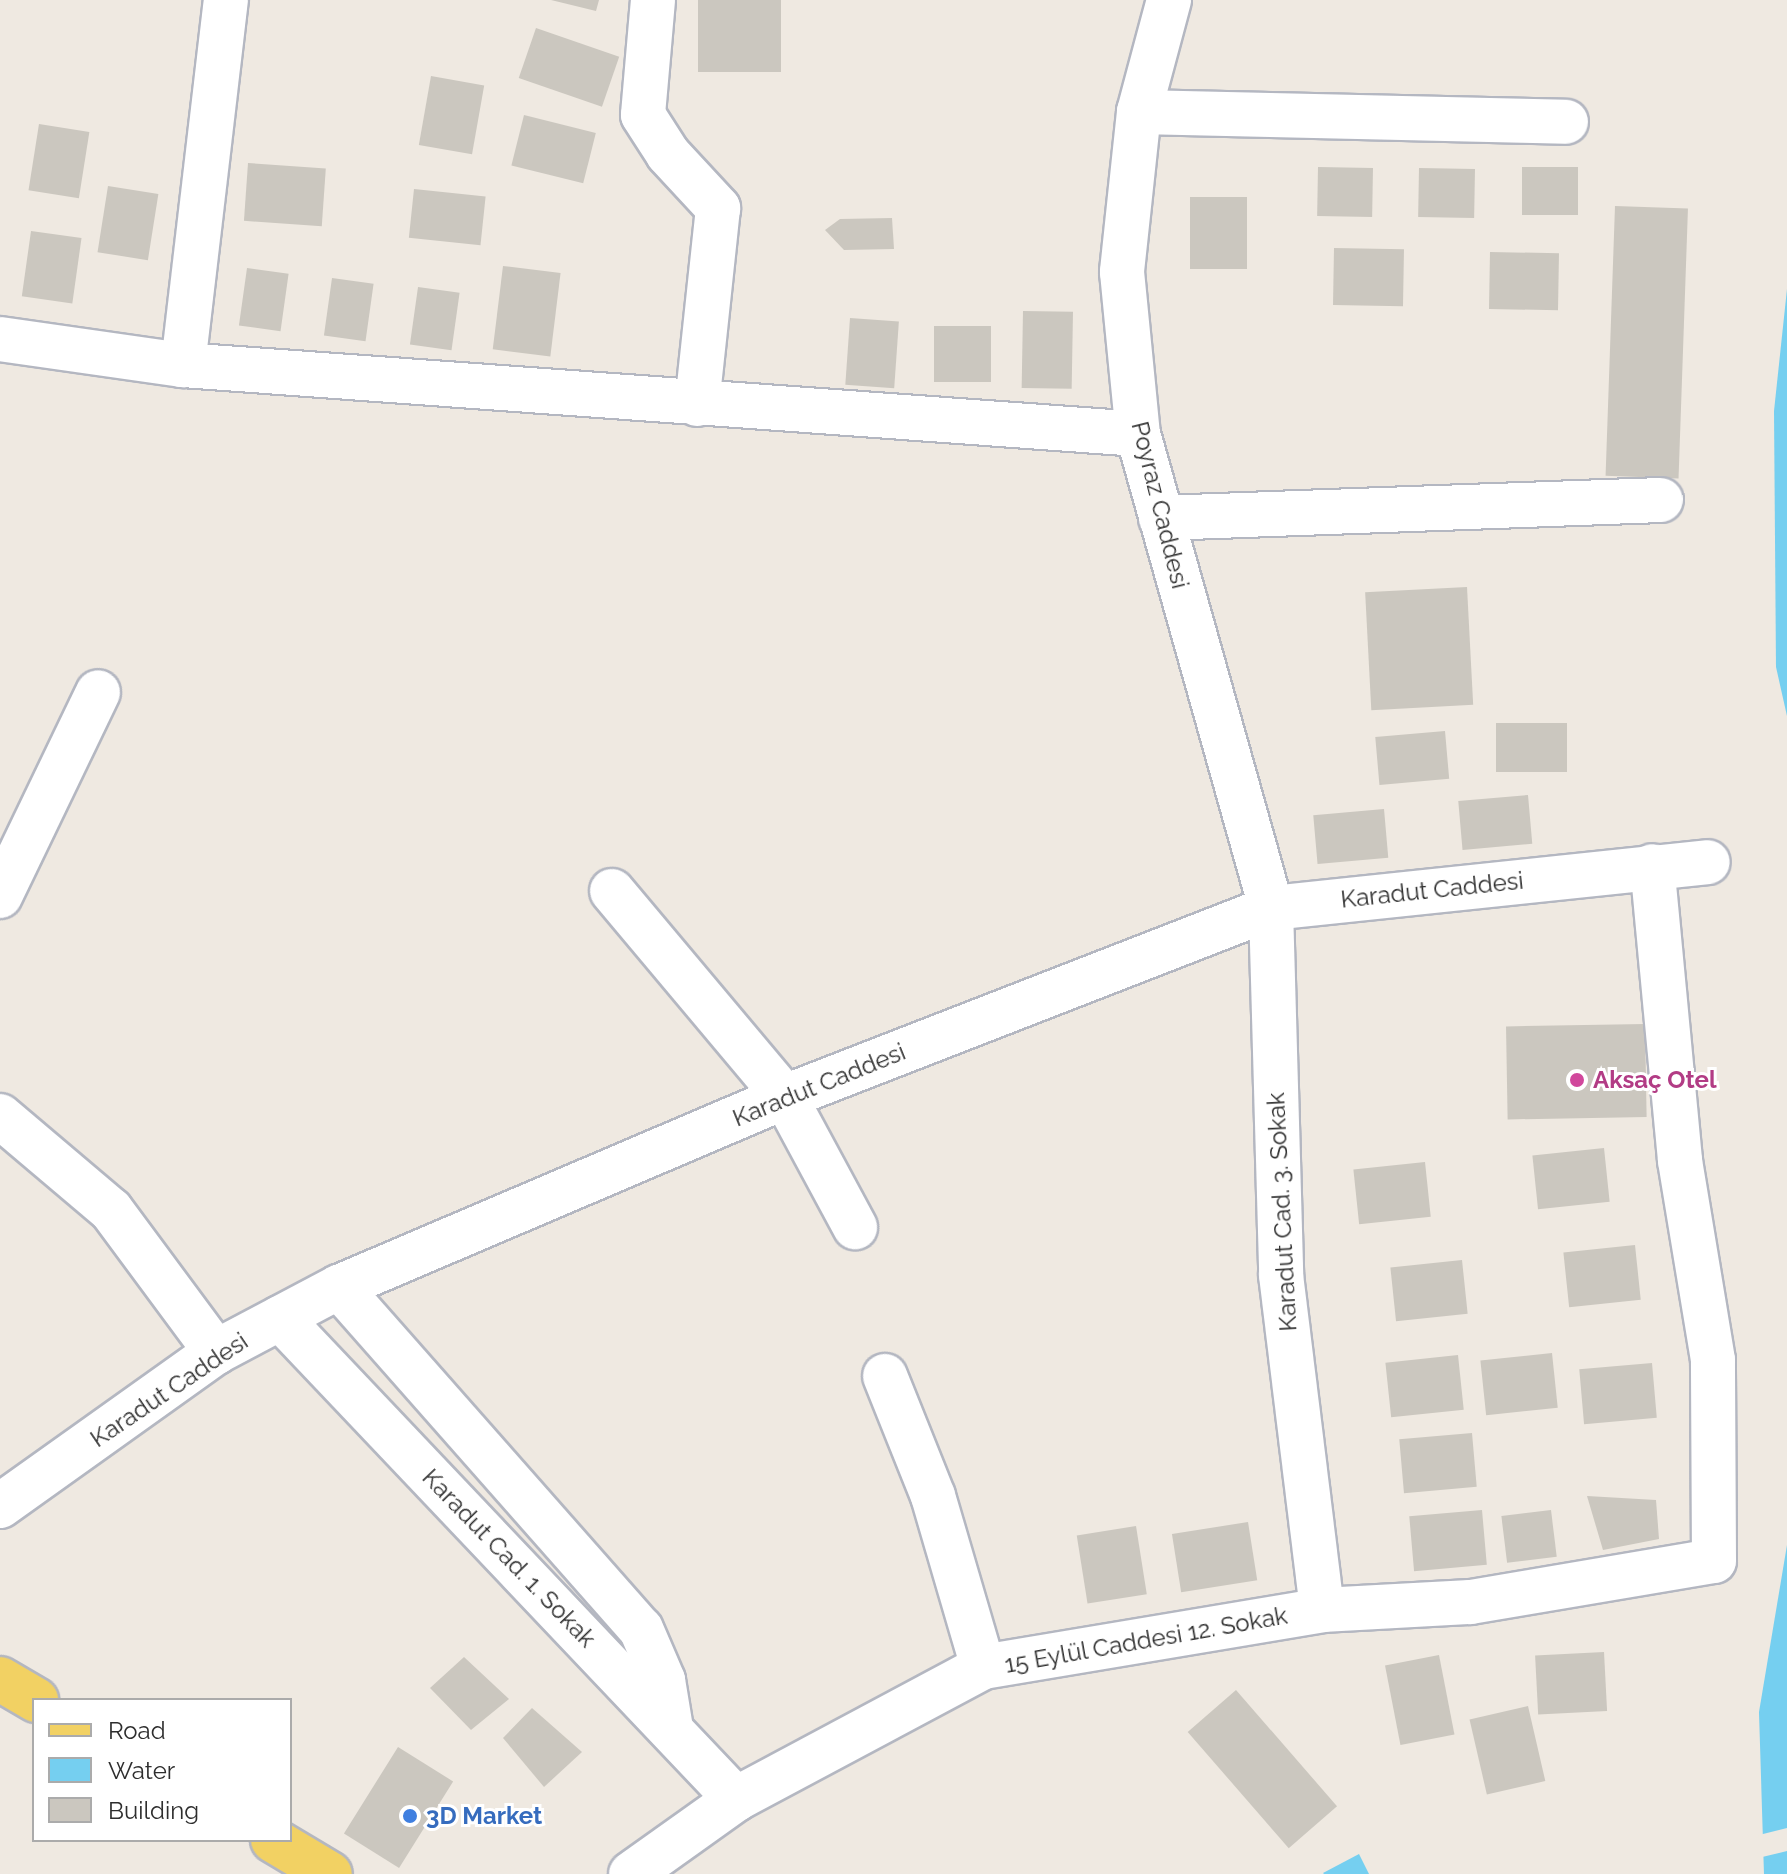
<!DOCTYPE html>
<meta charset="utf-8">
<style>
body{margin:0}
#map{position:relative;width:1787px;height:1874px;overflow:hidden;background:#efe9e1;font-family:Raleway,sans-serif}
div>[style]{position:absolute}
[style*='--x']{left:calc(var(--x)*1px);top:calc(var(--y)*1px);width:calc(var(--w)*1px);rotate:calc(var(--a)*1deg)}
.water>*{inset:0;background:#75cff0}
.pier>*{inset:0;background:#efe9e1}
.building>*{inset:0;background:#cbc7bf;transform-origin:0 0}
.roads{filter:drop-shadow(2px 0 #b4b7c1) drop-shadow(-2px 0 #b4b7c1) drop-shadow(0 2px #b4b7c1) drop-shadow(0 -2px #b4b7c1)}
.minor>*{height:44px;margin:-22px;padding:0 22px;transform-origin:22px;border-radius:22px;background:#fff}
.primary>*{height:44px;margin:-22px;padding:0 22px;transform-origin:22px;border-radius:22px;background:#f2d163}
.dots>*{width:22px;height:22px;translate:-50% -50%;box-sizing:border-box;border:4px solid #fff;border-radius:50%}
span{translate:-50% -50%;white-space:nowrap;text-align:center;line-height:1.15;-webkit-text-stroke:6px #fff;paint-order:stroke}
.street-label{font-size:24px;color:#2e2e2e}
.hotel-label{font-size:24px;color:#b23c85;font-weight:700}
.left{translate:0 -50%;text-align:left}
.shop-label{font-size:24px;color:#366cbe;font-weight:700}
.legend{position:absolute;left:32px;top:1698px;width:260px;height:144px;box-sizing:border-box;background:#fff;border:2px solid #ababab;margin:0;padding:10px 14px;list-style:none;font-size:24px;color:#2e2e2e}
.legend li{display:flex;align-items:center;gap:16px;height:40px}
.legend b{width:40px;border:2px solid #ababab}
</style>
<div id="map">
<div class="water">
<i style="clip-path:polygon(1787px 289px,1787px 716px,1776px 667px,1774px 411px)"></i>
<i style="clip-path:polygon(1787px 1545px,1787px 1874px,1764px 1874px,1759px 1712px)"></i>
<i style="clip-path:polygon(1359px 1854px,1369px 1874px,1324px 1874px,1323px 1873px)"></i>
</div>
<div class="pier">
<i style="clip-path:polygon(1787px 1828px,1787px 1851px,1758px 1858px,1759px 1835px)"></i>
</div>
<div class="building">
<i style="clip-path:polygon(551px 0,599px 0,596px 11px)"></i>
<i style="left:698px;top:0;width:83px;height:72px"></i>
<i style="left:536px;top:28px;width:88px;height:53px;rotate:19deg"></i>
<i style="left:431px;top:76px;width:54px;height:70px;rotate:10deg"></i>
<i style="left:524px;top:115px;width:74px;height:52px;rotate:14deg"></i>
<i style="left:39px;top:124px;width:51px;height:67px;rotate:9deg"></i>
<i style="left:248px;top:163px;width:78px;height:58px;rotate:4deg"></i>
<i style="left:1318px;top:167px;width:55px;height:49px;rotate:1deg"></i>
<i style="left:1522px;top:167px;width:56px;height:48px"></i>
<i style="left:1419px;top:168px;width:56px;height:49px;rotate:1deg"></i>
<i style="left:108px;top:186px;width:51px;height:67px;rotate:9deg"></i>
<i style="left:414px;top:189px;width:72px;height:49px;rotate:6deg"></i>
<i style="left:1190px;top:197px;width:57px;height:72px"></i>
<i style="left:1615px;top:206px;width:73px;height:270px;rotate:2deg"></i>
<i style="clip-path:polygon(892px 218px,894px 249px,844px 250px,825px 230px,840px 219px)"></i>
<i style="left:31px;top:231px;width:51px;height:66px;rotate:8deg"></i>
<i style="left:1334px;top:248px;width:70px;height:57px;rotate:1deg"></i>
<i style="left:1490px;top:252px;width:69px;height:57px;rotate:1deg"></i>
<i style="left:503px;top:266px;width:58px;height:84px;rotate:7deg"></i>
<i style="left:247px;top:268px;width:42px;height:58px;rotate:8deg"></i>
<i style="left:332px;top:278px;width:42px;height:58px;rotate:8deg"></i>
<i style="left:418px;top:287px;width:42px;height:58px;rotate:8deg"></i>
<i style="left:1023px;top:311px;width:50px;height:77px;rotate:1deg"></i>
<i style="left:850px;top:318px;width:49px;height:67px;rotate:4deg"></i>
<i style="left:934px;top:326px;width:57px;height:56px"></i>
<i style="left:1467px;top:587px;width:118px;height:102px;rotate:87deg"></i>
<i style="left:1567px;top:723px;width:49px;height:71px;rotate:90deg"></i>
<i style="left:1445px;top:731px;width:48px;height:70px;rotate:85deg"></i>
<i style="left:1528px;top:795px;width:49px;height:70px;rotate:85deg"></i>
<i style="left:1384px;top:809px;width:49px;height:71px;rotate:85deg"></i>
<i style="left:1645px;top:1024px;width:93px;height:139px;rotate:89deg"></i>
<i style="left:1604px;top:1148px;width:54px;height:72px;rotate:84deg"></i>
<i style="left:1425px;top:1162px;width:55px;height:72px;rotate:84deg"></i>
<i style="left:1635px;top:1245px;width:55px;height:72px;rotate:84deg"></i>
<i style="left:1462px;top:1260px;width:54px;height:72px;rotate:84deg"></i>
<i style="left:1552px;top:1353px;width:55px;height:72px;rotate:84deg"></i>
<i style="left:1458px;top:1355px;width:55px;height:73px;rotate:84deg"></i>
<i style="left:1652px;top:1363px;width:55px;height:73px;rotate:85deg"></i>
<i style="left:1472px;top:1433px;width:54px;height:73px;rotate:85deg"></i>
<i style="clip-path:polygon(1587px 1496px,1656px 1500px,1659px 1539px,1603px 1550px)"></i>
<i style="left:1482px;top:1510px;width:55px;height:73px;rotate:85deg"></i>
<i style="left:1551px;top:1510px;width:47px;height:50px;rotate:83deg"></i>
<i style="left:1248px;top:1522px;width:59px;height:77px;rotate:81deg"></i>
<i style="left:1136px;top:1526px;width:69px;height:60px;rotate:81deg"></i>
<i style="left:1604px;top:1652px;width:59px;height:69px;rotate:87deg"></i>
<i style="left:1439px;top:1655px;width:81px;height:55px;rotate:79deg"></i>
<i style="clip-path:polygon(464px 1657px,509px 1699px,471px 1730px,430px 1688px)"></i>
<i style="left:1236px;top:1690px;width:154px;height:64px;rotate:49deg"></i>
<i style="left:1528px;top:1706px;width:77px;height:60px;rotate:77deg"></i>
<i style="clip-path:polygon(532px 1708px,582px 1752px,544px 1787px,503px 1738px)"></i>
<i style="left:398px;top:1747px;width:65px;height:102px;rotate:32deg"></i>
</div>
<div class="roads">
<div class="minor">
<i style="--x:653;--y:0;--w:115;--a:95"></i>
<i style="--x:643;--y:115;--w:46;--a:57.3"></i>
<i style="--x:668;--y:154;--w:74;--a:47.2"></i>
<i style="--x:718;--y:208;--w:197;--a:96.1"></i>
<i style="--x:1169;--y:0;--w:116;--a:105"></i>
<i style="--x:1139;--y:112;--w:161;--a:96.1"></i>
<i style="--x:1122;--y:272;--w:163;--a:84.4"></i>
<i style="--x:1138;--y:434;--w:492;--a:74.3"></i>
<i style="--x:1271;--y:908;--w:367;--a:88.4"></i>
<i style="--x:1281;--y:1275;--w:337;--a:83"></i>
<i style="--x:1139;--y:112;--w:427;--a:1.3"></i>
<i style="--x:0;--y:339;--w:185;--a:8.1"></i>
<i style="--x:183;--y:365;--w:957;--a:4.13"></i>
<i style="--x:183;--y:365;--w:368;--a:-83.3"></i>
<i style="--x:1161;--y:518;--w:500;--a:-2.06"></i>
<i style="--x:612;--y:891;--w:269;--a:50"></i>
<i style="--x:785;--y:1097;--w:148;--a:61.7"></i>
<i style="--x:0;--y:896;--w:226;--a:-64.3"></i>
<i style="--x:0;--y:1116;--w:145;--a:40.3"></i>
<i style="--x:111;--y:1210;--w:177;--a:53.5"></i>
<i style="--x:339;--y:1287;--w:456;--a:48.6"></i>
<i style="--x:641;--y:1629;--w:56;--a:66.7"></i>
<i style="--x:663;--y:1680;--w:50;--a:80.7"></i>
<i style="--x:280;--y:1318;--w:663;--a:46.53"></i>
<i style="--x:885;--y:1376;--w:129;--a:68.2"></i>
<i style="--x:933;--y:1496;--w:178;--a:73.7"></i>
<i style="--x:0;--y:1506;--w:265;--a:-35.5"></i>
<i style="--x:216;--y:1352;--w:139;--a:-27.9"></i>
<i style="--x:339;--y:1287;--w:485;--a:-23.1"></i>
<i style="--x:785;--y:1097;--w:521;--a:-21.25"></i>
<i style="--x:1271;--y:908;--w:439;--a:-6"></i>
<i style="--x:631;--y:1874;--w:129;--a:-35.5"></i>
<i style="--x:736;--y:1799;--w:280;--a:-28.1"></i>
<i style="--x:983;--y:1667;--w:344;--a:-9.5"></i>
<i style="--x:1322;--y:1610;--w:149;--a:-3.1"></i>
<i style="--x:1471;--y:1602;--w:246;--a:-9.6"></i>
<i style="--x:1714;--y:1561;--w:201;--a:-90.3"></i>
<i style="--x:1713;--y:1360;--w:203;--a:-99.4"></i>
<i style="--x:1680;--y:1160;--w:295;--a:-95.4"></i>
</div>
<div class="primary">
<i style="--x:0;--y:1679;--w:42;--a:30.3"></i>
<i style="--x:273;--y:1840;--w:66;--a:30.8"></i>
</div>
</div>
<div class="dots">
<i style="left:1577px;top:1080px;background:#d1479c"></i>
<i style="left:410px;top:1816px;background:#3f7fe0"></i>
</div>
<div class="street-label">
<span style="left:1160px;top:505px;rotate:76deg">Poyraz Caddesi</span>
<span style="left:1432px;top:890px;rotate:-6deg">Karadut Caddesi</span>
<span style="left:819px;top:1085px;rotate:-22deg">Karadut Caddesi</span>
<span style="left:1282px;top:1212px;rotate:-93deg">Karadut Cad. 3. Sokak</span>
<span style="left:169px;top:1390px;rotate:-34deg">Karadut Caddesi</span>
<span style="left:509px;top:1558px;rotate:46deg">Karadut Cad. 1. Sokak</span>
<span style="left:1146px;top:1640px;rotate:-10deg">15 Eylül Caddesi 12. Sokak</span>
</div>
<div class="hotel-label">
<span class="left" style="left:1593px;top:1080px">Aksaç Otel</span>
</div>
<div class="shop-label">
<span class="left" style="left:426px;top:1816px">3D Market</span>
</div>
<ul class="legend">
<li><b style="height:10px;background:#f2d163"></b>Road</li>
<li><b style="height:22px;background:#75cff0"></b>Water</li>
<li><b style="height:22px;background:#cbc7bf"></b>Building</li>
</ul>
</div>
